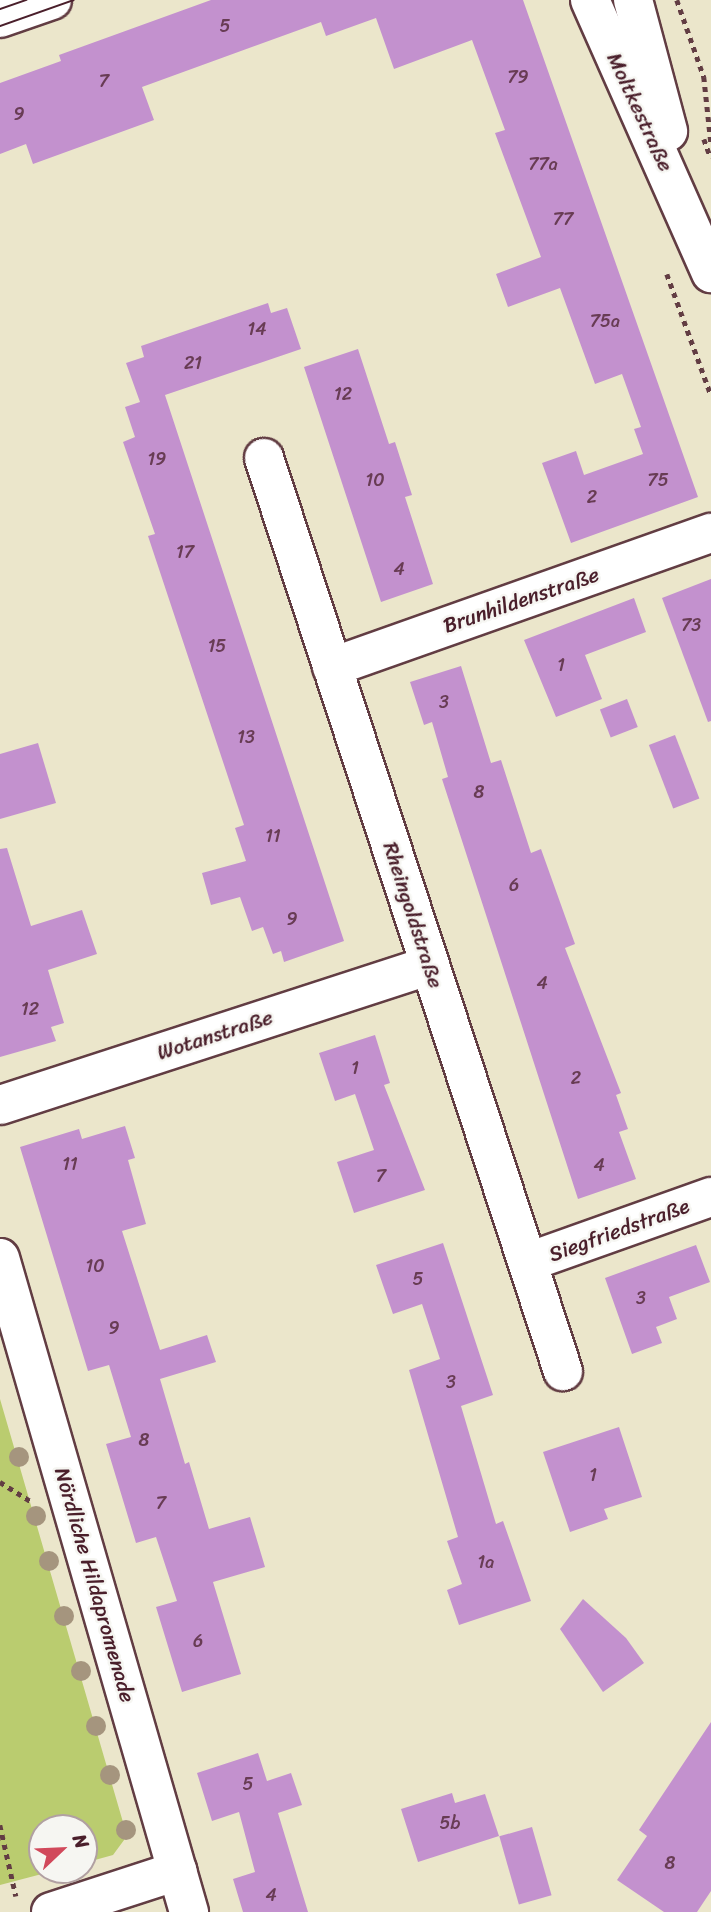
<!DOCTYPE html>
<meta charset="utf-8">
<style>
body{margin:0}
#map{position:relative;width:711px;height:1912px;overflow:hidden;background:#ebe6cb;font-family:Sriracha,sans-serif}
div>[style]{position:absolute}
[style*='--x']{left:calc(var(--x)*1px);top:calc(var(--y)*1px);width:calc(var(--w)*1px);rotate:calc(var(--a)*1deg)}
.green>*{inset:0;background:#bacc6f}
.building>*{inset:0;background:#c391ce;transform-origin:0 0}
.path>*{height:4.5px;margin-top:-2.25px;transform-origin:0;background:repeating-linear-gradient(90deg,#623d43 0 5px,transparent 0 10px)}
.roads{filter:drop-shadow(2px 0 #623d43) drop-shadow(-2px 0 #623d43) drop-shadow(0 2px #623d43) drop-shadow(0 -2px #623d43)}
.minor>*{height:38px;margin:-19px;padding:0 19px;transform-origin:19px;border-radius:19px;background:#fff}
.major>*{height:38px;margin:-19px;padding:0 19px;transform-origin:19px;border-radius:19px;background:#fff}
.tram>*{height:2px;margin:-1px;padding:0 1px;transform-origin:1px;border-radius:1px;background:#4a1f2b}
.trees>*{width:20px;height:20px;margin:-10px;border-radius:50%;background:#a5957e}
span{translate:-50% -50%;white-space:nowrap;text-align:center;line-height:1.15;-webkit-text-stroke:5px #f6f6f2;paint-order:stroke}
.number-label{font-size:18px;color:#683c54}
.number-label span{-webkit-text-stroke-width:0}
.street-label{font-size:21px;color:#4a1f2b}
.north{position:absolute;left:28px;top:1814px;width:70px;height:70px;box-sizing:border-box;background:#f6f6f2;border:2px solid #b1a0a2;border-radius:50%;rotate:67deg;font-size:19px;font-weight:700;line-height:28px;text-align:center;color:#4a1f2b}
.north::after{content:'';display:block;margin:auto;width:24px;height:32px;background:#d1495b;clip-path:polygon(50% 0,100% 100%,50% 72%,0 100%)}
</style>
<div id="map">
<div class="green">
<i style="clip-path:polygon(0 1399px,127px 1836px,113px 1855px,84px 1863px,84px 1828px,42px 1828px,42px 1870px,57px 1870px,0 1885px)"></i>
</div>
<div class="building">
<i style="clip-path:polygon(211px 0,523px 0,698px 497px,571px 543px,542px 463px,576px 451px,584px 475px,643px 454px,634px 429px,641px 427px,622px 374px,595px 384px,560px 288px,508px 307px,496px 274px,541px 257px,495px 133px,505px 130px,472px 40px,394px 69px,376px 18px,326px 36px,321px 22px,142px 87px,154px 120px,33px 164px,26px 144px,0 154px,0 83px,61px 61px,59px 55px)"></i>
<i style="clip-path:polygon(268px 303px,271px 313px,287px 308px,301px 349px,165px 395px,344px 941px,284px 962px,281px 951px,273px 954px,263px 927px,252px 931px,240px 897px,211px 905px,202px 873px,246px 861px,235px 828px,244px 825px,148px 536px,155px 534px,123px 442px,135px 437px,125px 407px,140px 402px,126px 363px,144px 357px,141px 346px)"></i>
<i style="clip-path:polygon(358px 349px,389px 444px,395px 442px,412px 495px,405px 497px,433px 584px,381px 602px,304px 367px)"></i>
<i style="clip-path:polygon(711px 579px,711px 721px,708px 722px,662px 598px)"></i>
<i style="clip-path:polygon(634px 598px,646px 632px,585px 655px,602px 699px,556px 717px,524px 640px)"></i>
<i style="clip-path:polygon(461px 666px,491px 763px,501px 760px,531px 853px,541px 849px,575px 944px,565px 948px,621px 1093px,616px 1095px,628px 1129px,619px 1132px,636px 1179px,578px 1199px,442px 779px,448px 777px,432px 722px,424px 725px,410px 682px)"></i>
<i style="left:627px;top:699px;width:30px;height:29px;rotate:69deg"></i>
<i style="left:675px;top:735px;width:68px;height:28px;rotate:69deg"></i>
<i style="clip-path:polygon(38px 743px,56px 803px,0 819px,0 754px)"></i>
<i style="clip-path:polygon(7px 848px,31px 926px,82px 910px,97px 954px,48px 970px,64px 1023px,51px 1027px,56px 1041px,0 1057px,0 849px)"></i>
<i style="clip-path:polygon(375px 1035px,390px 1083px,384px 1085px,425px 1190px,354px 1213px,337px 1162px,374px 1150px,355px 1094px,335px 1101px,319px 1053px)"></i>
<i style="clip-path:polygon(125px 1126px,135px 1158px,128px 1160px,146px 1224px,122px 1231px,160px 1350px,207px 1335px,216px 1362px,160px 1379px,185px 1464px,189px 1462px,209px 1529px,250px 1517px,265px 1567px,213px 1582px,241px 1674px,182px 1692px,156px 1607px,177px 1601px,156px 1537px,136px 1543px,106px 1444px,131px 1437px,109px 1365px,88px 1371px,20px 1147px,79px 1129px,82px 1139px)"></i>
<i style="clip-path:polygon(443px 1243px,493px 1395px,461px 1406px,496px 1524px,503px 1521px,531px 1601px,459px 1625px,447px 1590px,462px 1584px,447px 1541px,458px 1537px,409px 1370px,440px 1359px,422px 1304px,393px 1314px,376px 1265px)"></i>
<i style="clip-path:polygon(696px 1245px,710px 1282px,669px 1297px,677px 1319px,656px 1327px,662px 1343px,632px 1354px,605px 1278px)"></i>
<i style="clip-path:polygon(619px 1427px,642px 1497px,604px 1509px,608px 1519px,570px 1532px,543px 1452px)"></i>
<i style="clip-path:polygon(583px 1599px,626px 1638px,644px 1663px,603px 1692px,560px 1629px)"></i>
<i style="clip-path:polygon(711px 1722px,711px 1891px,697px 1912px,664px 1912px,617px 1880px,647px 1836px,639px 1830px)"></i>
<i style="clip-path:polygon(258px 1753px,267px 1781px,291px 1773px,302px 1805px,278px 1813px,308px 1912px,243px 1912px,233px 1879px,255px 1872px,239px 1812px,212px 1821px,197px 1773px)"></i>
<i style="clip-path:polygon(452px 1793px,455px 1803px,485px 1794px,499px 1836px,418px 1862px,401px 1809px)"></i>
<i style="left:532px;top:1827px;width:71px;height:34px;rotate:74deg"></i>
</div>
<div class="path">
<i style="--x:677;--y:0;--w:82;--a:70.7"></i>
<i style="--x:704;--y:77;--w:66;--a:83.9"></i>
<i style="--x:704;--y:139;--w:20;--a:70"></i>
<i style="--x:667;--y:274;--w:129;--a:70"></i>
<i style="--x:0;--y:1482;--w:38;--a:32"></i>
<i style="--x:0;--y:1825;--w:73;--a:77.3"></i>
</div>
<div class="roads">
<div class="minor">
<i style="--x:264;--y:458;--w:961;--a:71.87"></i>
<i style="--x:332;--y:667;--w:402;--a:-19.5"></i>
<i style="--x:0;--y:1105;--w:452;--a:-18"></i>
<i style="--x:0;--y:1258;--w:681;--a:73.88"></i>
<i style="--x:528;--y:1262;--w:194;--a:-19.6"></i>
<i style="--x:51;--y:1912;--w:133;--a:-18"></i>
</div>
<div class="major">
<i style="--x:590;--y:0;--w:299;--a:66.1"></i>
<i style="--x:633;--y:0;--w:136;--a:75"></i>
<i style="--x:0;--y:18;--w:55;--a:-19.1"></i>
</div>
</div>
<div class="tram">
<i style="--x:0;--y:9;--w:28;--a:-19"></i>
<i style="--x:0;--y:26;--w:78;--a:-19.4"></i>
</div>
<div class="trees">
<i style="left:19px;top:1457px"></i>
<i style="left:36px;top:1516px"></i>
<i style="left:49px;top:1561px"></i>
<i style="left:64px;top:1616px"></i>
<i style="left:81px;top:1671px"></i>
<i style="left:96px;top:1726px"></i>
<i style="left:110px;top:1775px"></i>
<i style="left:126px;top:1830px"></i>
</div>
<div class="number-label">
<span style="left:225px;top:26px">5</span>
<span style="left:518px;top:77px">79</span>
<span style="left:104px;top:81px">7</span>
<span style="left:19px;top:114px">9</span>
<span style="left:543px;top:164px">77a</span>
<span style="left:563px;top:219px">77</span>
<span style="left:605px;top:321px">75a</span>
<span style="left:257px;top:329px">14</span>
<span style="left:193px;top:363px">21</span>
<span style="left:343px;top:394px">12</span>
<span style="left:157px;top:459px">19</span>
<span style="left:375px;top:480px">10</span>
<span style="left:658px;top:480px">75</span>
<span style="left:592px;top:497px">2</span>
<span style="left:185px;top:552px">17</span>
<span style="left:399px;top:569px">4</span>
<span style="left:691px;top:625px">73</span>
<span style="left:217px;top:646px">15</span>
<span style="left:561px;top:665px">1</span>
<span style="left:444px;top:702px">3</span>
<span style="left:246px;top:737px">13</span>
<span style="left:479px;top:792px">8</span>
<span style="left:273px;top:836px">11</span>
<span style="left:514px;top:885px">6</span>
<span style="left:292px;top:919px">9</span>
<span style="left:542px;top:983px">4</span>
<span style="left:30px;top:1009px">12</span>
<span style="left:355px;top:1068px">1</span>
<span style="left:576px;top:1078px">2</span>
<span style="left:70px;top:1164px">11</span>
<span style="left:599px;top:1165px">4</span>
<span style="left:381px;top:1176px">7</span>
<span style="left:95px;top:1266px">10</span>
<span style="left:418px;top:1279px">5</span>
<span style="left:641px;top:1298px">3</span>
<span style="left:114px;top:1328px">9</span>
<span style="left:451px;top:1382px">3</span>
<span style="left:144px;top:1440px">8</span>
<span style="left:593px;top:1475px">1</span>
<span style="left:161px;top:1503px">7</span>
<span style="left:486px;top:1562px">1a</span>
<span style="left:198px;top:1641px">6</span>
<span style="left:248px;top:1784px">5</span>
<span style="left:450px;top:1823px">5b</span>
<span style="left:670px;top:1863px">8</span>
<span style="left:271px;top:1895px">4</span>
</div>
<div class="street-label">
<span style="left:640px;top:112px;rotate:65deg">Moltkestraße</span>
<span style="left:521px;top:600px;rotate:-19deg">Brunhildenstraße</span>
<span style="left:413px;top:915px;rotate:72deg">Rheingoldstraße</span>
<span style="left:215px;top:1035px;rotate:-18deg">Wotanstraße</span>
<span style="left:619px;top:1230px;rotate:-20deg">Siegfriedstraße</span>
<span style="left:95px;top:1585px;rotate:74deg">Nördliche Hildapromenade</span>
</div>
<div class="north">N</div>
</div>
